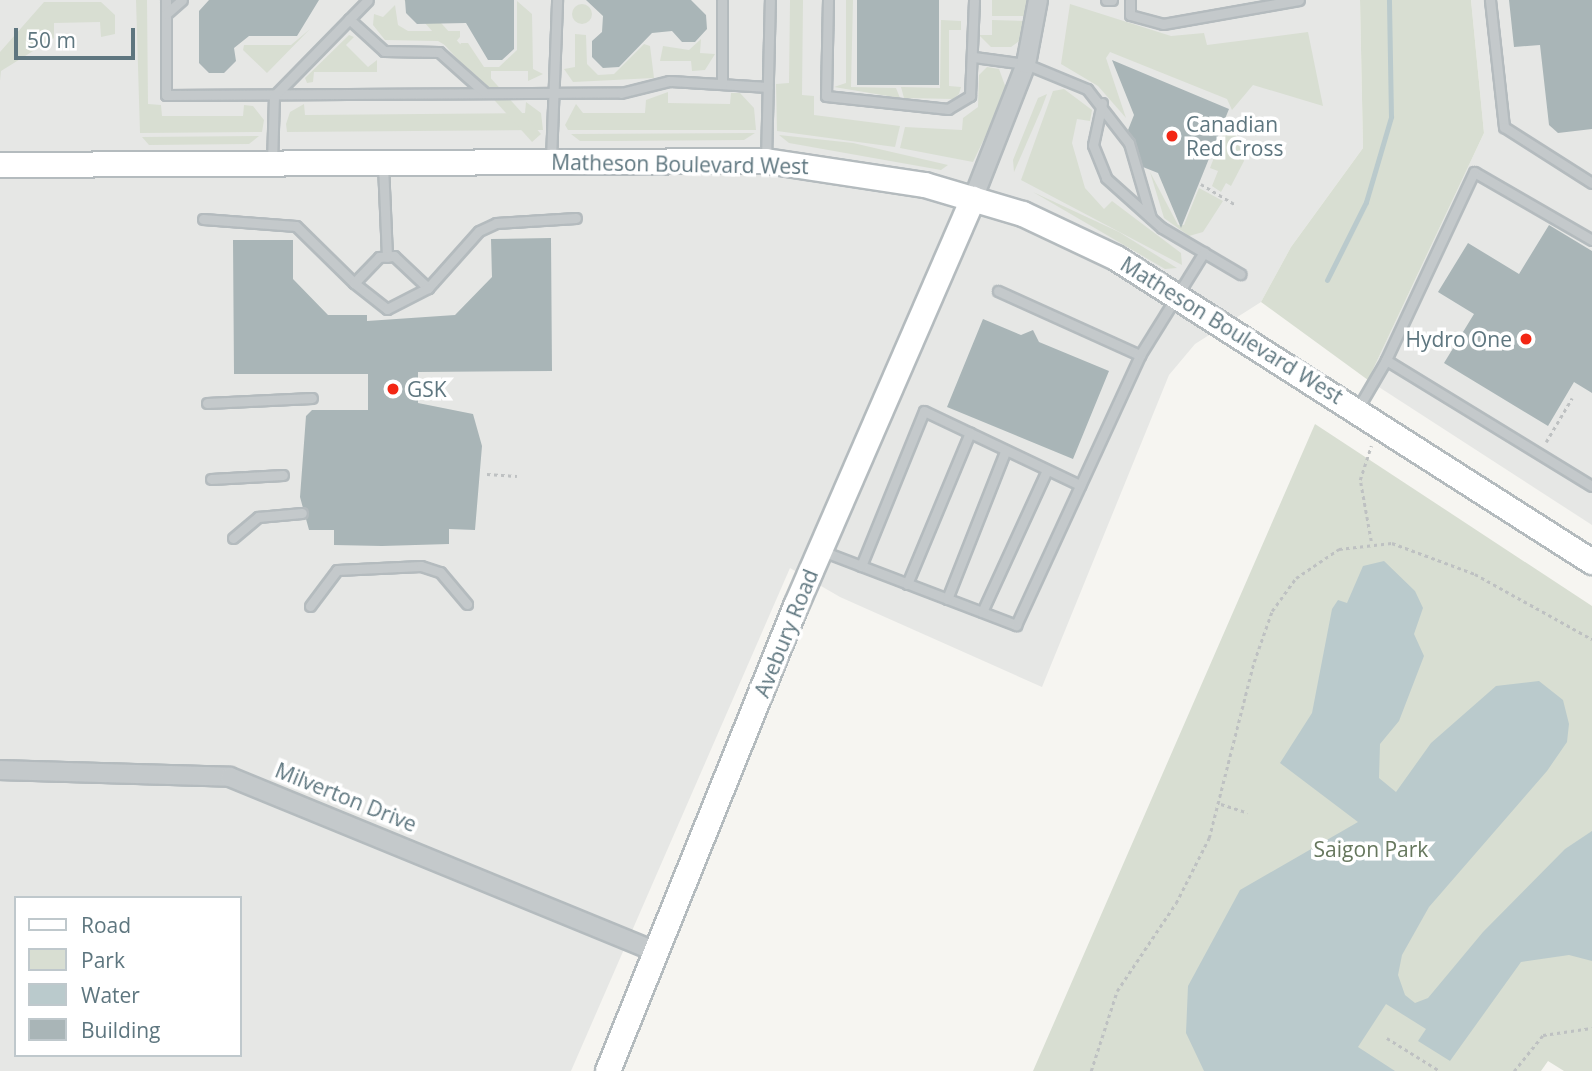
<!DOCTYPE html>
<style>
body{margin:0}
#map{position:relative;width:1592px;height:1071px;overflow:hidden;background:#f6f5f1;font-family:"Open Sans",sans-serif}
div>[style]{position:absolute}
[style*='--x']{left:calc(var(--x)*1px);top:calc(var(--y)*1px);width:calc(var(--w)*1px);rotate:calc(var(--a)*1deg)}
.built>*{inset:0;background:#e6e7e5}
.green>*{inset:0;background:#d8ded2;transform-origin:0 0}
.round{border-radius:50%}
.water>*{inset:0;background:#bacacc}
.stream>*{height:5px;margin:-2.5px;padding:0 2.5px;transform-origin:2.5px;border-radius:2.5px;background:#bacacc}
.building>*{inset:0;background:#a9b5b7;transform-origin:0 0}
.path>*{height:2.5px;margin-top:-1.25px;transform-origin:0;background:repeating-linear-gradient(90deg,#bec1c2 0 3.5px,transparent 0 7px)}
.roads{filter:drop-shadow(2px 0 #b4bbbe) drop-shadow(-2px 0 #b4bbbe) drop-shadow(0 2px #b4bbbe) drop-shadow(0 -2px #b4bbbe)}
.lane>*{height:9px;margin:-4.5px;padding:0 4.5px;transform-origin:4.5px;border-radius:4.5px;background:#c4c9cb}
.street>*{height:18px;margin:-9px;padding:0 9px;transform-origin:9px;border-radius:9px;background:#c4c9cb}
.secondary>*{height:24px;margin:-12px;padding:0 12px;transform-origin:12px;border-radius:12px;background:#fff}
.dots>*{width:19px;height:19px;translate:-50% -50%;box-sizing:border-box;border:4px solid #fff;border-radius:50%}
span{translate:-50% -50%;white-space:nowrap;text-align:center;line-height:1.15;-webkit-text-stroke:7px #fff;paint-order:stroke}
.poi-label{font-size:21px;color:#5e767f}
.left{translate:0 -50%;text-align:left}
.right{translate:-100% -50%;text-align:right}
.street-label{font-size:21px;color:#5e767f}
.park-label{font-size:21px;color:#66775d}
.legend{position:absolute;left:14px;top:896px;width:228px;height:161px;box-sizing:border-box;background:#fff;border:2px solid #bfc8cc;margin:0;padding:9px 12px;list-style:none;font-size:21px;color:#5e767f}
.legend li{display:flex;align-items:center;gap:14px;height:35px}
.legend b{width:35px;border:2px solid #bfc8cc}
.scale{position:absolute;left:14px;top:28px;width:121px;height:32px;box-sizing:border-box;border:4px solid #5e767f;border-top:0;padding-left:9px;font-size:21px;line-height:24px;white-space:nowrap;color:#5e767f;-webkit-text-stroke:5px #fff;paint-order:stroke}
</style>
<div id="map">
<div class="built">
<i style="clip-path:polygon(evenodd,0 0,1360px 0,1363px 148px,1291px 247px,1261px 302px,1195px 344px,1169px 375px,1042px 687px,840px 597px,790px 568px,571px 1071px,0 1071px,0 0,16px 898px,240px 898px,240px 1055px,16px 1055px,16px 898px)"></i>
<i style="clip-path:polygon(1471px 0,1592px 0,1592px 525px,1368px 380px,1484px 133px)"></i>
</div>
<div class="green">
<i style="clip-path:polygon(136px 0,147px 0,148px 104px,161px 105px,162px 116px,243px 116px,244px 105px,253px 106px,264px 120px,262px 132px,140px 133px)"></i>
<i style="clip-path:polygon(790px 0,803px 0,802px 95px,814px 96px,814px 115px,900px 126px,895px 147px,777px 131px,776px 84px,789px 83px)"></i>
<i style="clip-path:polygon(846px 0,853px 0,851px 87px,896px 88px,900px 98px,834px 87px,846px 83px)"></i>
<i style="left:992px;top:0;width:36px;height:16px"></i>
<i style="clip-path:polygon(1360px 0,1471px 0,1484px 133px,1368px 380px,1261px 302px,1291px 247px,1363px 148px)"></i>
<i style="clip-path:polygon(517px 1px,532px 14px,533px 69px,543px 74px,528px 81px,528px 71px,491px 71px,491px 82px,482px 81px,456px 53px,461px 43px,468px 43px,484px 67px,499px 67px,517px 50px)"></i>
<i style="clip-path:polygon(44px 2px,101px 2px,115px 15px,115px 34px,101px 37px,100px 22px,54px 23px,54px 38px,1px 71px,0 81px,0 52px)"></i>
<i class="round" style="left:572px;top:4px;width:20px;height:20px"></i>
<i style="clip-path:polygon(1070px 4px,1171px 36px,1204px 33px,1207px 45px,1308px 32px,1323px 106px,1253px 85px,1232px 110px,1227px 99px,1110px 52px,1106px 58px,1126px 118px,1098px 86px,1061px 64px)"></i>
<i style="clip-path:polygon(395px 5px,398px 25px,408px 31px,460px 31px,460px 37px,450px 48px,438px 41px,385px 40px,373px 25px,374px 14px,383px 17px)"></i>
<i style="clip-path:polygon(941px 20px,961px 21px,961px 30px,949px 30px,949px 86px,961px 87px,959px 94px,953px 99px,904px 98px,901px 87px,940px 88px)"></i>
<i style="clip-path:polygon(992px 20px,1025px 21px,1022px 39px,1011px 47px,991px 47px,979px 35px,992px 35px)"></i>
<i style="clip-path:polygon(310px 29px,267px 73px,243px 50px,244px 45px,291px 45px)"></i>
<i style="clip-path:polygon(575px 34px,586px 35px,587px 64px,598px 75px,614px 74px,644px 44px,650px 46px,654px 78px,573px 82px,564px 69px,575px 67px)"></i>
<i style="clip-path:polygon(349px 35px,354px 37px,346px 45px,368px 67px,377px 60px,377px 72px,314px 72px,313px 82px,307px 83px,305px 78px)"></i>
<i style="clip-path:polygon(701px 39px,700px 53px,715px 54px,705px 70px,692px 71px,691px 61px,660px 61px,663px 46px,689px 50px)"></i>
<i style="clip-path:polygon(987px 67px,999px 69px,1007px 91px,973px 162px,900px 148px,905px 127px,962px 130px,963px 118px,978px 107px,979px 75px)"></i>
<i style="clip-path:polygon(1064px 89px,1092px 110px,1090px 121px,1077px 119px,1072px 143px,1085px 188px,1104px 209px,1112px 201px,1181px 253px,1182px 265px,1021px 180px,1053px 91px)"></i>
<i style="clip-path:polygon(668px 92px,668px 103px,730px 104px,731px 93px,740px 93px,754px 108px,756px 130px,568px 130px,565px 125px,576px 104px,583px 113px,645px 113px,646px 100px)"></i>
<i style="clip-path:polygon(1047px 94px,1041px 110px,1014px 172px,1013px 160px,1038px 98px)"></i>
<i style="clip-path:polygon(526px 102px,541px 113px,543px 130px,287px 132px,286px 124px,290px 112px,304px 104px,305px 115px,525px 113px)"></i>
<i style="clip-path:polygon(1230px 116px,1244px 161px,1231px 186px,1226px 183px,1221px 192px,1212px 186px,1218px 171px,1210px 168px)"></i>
<i style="clip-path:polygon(755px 133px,744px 140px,616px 141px,580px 141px,571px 134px)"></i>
<i style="left:541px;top:134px;width:12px;height:222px;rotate:138deg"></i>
<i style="clip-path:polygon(779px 135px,853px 143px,948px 165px,941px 170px,789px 143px)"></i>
<i style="clip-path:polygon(259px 136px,249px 144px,149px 145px,142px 137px)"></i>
<i style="clip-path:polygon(1150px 172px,1178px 225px,1184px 225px,1199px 188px,1223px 201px,1203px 232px,1189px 236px,1164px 218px)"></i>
<i style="clip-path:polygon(1033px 192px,1119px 232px,1177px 268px,1165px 269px)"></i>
<i style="clip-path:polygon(1315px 424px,1592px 606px,1592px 1071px,1564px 1071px,1548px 1061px,1541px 1071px,1033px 1071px)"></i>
</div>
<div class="water">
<i style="clip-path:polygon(1384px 561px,1415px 591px,1423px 608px,1414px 634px,1424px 656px,1399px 721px,1380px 744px,1379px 778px,1396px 792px,1431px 743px,1496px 686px,1539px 681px,1563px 700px,1569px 724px,1567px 742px,1547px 771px,1429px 907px,1402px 955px,1398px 975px,1405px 995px,1415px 1003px,1428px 998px,1483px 932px,1565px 849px,1592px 831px,1592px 961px,1569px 955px,1521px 962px,1450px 1061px,1418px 1041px,1426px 1029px,1386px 1004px,1358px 1047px,1395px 1071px,1204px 1071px,1186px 1033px,1188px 986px,1240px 890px,1358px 822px,1280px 763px,1312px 713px,1332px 609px,1338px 600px,1347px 603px,1363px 566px)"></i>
</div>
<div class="stream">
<i style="--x:1327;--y:280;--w:87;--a:-63.4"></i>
<i style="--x:1366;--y:202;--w:89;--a:-73.6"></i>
<i style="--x:1391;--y:117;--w:117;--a:-91"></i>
</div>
<div class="building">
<i style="clip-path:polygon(209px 0,319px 0,297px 36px,249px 36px,234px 48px,236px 61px,224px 73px,209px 73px,199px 63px,199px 11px)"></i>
<i style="clip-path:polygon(405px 0,514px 0,514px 49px,502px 60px,488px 60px,466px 23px,417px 24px,406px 13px)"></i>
<i style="clip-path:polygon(586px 0,691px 0,706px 15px,707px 29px,695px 42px,682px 42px,672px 31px,652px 33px,619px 67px,603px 68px,592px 57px,592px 41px,602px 32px,603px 16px)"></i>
<i style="left:857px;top:0;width:82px;height:85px"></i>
<i style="clip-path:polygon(1509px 0,1592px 0,1592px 129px,1558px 133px,1549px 125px,1540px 45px,1514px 47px)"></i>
<i style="clip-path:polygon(1112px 60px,1229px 109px,1181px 228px,1158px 173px,1143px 167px,1128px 130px,1134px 115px)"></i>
<i style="clip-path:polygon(1549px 225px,1592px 251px,1592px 393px,1574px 382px,1548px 426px,1444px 363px,1474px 314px,1438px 292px,1468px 243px,1519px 274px)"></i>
<i style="clip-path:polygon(551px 238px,552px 371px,418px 372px,418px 403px,473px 414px,482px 446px,475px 530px,449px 529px,449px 544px,382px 546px,334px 545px,334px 530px,309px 530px,300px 497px,306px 416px,312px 410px,368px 410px,368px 374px,234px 374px,233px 240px,293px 240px,293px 279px,328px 315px,367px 315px,367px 321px,455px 315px,492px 277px,491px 239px)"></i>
<i style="clip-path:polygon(983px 319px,1021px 335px,1033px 330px,1039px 342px,1109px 371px,1073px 459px,947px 407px)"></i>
</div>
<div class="path">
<i style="--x:1201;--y:184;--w:39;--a:31"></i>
<i style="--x:1546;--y:442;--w:51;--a:-59.4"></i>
<i style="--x:487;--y:474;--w:30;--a:4"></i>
<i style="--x:1371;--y:541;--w:62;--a:-100.2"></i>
<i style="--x:1360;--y:480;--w:36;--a:-72"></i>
<i style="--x:1221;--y:804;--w:28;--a:18"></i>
<i style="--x:1387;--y:1038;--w:62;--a:31.9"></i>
<i style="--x:1091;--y:1071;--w:84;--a:-72"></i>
<i style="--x:1117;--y:991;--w:106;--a:-56.2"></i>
<i style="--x:1176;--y:903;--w:73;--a:-63.1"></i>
<i style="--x:1209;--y:838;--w:182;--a:-75.7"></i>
<i style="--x:1254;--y:662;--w:54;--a:-70.6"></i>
<i style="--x:1272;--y:611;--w:41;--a:-54"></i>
<i style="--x:1296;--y:578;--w:52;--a:-34"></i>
<i style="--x:1339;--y:549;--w:53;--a:-6.5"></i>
<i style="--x:1392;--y:543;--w:89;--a:20.5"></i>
<i style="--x:1475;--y:574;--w:134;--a:29.1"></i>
<i style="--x:1514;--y:1071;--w:46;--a:-51.1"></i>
<i style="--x:1543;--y:1035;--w:49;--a:-8.1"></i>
</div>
<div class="roads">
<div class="lane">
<i style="--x:166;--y:0;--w:95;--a:90"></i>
<i style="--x:166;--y:95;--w:455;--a:-0.3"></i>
<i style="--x:621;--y:93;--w:49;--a:-14"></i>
<i style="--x:669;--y:81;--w:99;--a:3.5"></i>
<i style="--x:828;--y:0;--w:96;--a:91.2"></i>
<i style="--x:826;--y:96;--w:123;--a:6.1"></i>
<i style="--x:948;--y:109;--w:26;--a:-31"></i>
<i style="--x:970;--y:96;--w:96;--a:-87.6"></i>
<i style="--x:1106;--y:0;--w:6;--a:0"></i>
<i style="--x:1130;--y:0;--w:15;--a:90"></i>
<i style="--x:1130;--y:15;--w:34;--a:15"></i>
<i style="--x:1163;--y:24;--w:138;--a:-10"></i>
<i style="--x:1490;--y:0;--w:128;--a:83.7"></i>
<i style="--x:1504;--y:127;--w:104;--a:32.5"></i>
<i style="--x:166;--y:14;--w:21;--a:-41"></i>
<i style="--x:349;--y:19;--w:47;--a:42.4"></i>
<i style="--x:384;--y:51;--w:55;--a:1"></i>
<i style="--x:439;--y:52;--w:60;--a:41.6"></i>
<i style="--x:974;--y:57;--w:52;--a:7.7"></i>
<i style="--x:1026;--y:64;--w:66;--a:22.3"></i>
<i style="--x:1087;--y:89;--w:68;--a:52.1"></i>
<i style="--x:1129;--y:143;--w:78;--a:73.7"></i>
<i style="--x:722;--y:84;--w:84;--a:-90"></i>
<i style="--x:1102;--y:103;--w:43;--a:102.1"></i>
<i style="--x:1093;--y:145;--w:35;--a:68"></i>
<i style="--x:1106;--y:178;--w:75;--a:41.8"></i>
<i style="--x:1162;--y:228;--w:91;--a:30.5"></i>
<i style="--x:551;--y:159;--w:159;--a:-87.8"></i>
<i style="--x:766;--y:160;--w:160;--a:-88.6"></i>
<i style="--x:272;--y:163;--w:67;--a:-88.3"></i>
<i style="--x:274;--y:96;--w:134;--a:-45.6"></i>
<i style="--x:383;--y:165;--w:92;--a:87.5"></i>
<i style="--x:203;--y:219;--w:93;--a:4.3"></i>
<i style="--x:296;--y:226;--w:81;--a:44.5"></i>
<i style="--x:354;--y:283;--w:36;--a:-46"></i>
<i style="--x:379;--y:257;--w:15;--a:-4"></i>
<i style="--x:394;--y:256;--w:47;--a:43.3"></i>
<i style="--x:428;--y:288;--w:76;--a:-48.2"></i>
<i style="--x:479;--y:231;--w:19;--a:-25"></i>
<i style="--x:496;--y:223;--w:80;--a:-3.6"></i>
<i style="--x:1592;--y:240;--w:136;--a:-150"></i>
<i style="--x:1474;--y:172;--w:208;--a:115.1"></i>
<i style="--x:1386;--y:360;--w:241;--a:31.5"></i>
<i style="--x:354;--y:283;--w:42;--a:38.2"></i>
<i style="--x:387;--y:309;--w:46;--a:-27.1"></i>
<i style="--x:998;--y:291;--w:156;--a:24.3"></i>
<i style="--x:207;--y:403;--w:105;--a:-2.7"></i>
<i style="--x:1358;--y:408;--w:56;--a:-59.7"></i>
<i style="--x:211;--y:479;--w:72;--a:-3.2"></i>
<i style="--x:233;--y:538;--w:33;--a:-40"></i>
<i style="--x:258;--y:517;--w:44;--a:-5.2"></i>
<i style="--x:822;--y:551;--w:208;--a:20.9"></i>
<i style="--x:1016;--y:625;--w:297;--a:-65.3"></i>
<i style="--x:1140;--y:355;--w:121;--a:-58.1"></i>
<i style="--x:861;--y:566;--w:167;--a:-67.9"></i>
<i style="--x:924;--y:411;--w:173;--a:25.4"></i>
<i style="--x:907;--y:584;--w:164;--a:-67.4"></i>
<i style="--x:947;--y:599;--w:158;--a:-68.5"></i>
<i style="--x:310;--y:606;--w:45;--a:-53.1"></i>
<i style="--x:337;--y:570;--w:84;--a:-2.7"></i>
<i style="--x:421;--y:566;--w:20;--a:18"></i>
<i style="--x:440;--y:572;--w:42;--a:49.8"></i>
<i style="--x:982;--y:612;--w:156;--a:-65.4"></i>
</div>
<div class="street">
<i style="--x:973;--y:199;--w:145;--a:-68.6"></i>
<i style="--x:1026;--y:64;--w:65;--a:-79.4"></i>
<i style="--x:0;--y:770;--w:230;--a:1.7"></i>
<i style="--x:230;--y:777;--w:461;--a:22.3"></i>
</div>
<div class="secondary">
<i style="--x:0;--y:165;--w:766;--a:-0.3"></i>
<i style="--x:766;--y:161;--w:161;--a:8.6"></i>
<i style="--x:925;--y:185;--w:102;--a:16.5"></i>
<i style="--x:1023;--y:214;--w:103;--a:25.3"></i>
<i style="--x:1116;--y:258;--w:565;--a:32.56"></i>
<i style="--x:608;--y:1071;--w:502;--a:-67.99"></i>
<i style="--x:796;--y:606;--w:444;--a:-66.5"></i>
</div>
</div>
<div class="dots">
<i style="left:1172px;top:136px;background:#f32614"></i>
<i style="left:1526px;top:339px;background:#f32614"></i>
<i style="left:393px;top:389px;background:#f32614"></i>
</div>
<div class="poi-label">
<span class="left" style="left:1186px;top:136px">Canadian<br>Red Cross</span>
<span class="right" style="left:1512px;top:339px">Hydro One</span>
<span class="left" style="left:407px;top:389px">GSK</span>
</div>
<div class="street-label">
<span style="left:680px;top:164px;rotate:1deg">Matheson Boulevard West</span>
<span style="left:1232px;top:330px;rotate:32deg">Matheson Boulevard West</span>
<span style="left:786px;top:633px;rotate:-68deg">Avebury Road</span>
<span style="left:346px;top:797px;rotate:22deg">Milverton Drive</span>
</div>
<div class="park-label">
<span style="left:1371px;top:849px">Saigon Park</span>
</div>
<ul class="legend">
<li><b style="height:9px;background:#fff"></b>Road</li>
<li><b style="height:19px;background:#d8ded2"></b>Park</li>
<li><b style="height:19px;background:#bacacc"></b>Water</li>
<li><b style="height:19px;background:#a9b5b7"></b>Building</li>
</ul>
<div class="scale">50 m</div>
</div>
